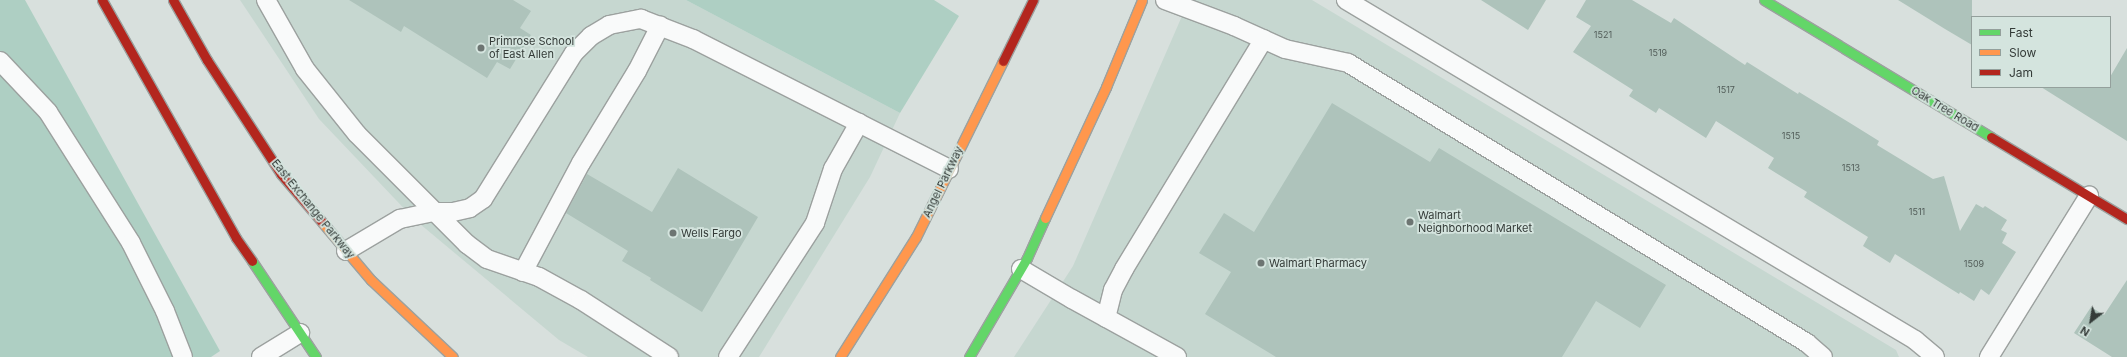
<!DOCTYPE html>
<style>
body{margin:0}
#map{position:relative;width:2127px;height:357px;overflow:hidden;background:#d8e0dd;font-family:Inter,sans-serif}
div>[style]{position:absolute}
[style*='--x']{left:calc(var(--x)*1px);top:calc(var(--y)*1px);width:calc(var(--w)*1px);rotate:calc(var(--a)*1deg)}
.built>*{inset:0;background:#c6d7d0}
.green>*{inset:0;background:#aecfc3}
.building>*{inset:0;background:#aec3bb}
.roads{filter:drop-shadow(1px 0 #9ca19f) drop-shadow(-1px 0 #9ca19f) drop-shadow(0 1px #9ca19f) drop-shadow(0 -1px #9ca19f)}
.lane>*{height:18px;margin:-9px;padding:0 9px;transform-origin:9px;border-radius:9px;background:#f9fafa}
.fast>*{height:9px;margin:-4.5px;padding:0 4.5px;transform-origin:4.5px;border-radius:4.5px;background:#63d668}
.slow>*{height:9px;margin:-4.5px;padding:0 4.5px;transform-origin:4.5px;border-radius:4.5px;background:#ff974d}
.jam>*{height:9px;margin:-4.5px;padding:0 4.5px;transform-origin:4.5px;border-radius:4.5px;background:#b3261e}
.dots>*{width:11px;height:11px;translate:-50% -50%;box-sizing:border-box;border:2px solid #d4e4de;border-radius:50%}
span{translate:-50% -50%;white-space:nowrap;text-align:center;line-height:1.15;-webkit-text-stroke:3.5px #d4e4de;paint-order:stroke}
.number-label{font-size:9px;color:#525d59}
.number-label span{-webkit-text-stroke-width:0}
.poi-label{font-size:11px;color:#343b38}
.left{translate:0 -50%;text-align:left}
.street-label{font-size:11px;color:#343b38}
.legend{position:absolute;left:1971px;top:16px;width:140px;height:72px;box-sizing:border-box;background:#d4e4de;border:1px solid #94a09c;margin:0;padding:5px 7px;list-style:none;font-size:12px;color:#343b38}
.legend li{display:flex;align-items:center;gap:8px;height:20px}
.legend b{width:20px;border:1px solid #94a09c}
.north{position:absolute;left:2071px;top:301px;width:40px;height:40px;-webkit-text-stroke:3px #d4e4de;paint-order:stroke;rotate:211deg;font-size:11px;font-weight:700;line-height:16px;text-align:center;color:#343b38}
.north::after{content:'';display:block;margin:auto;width:14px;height:18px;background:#343b38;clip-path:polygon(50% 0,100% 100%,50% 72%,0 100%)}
</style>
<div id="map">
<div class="built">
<i style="clip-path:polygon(240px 0,686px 0,900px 113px,870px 177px,759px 357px,588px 357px,559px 340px,414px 219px,319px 119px)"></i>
<i style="clip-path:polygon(1189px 0,1312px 0,1896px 350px,1899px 357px,1014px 357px,1073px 266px)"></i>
</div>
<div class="green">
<i style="clip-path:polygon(0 0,25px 0,220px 351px,211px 357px,0 357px)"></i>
<i style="clip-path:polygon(686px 0,934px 0,959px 16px,900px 113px)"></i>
</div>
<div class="building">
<i style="clip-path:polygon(349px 0,513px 0,531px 11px,520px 28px,531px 35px,510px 69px,497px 62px,487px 78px,404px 26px,401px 32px)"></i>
<i style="clip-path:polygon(1481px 0,1546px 0,1528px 30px)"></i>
<i style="clip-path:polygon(1586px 0,1632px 0,1671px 23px,1674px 18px,1745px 65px,1747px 62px,1798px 94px,1799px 92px,1850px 123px,1879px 141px,1877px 145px,1933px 179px,1944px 176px,1960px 231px,1976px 204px,1983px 208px,1985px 206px,2007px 220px,2001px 230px,2007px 233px,2002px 243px,2016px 252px,1989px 295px,1981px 289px,1974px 301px,1960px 292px,1959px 294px,1895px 254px,1890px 263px,1863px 246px,1868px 237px,1804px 197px,1807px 192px,1768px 168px,1774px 158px,1716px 121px,1706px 138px,1659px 108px,1656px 113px,1629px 96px,1633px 90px,1573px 52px,1591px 26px,1576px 17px)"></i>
<i style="clip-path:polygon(1898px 0,1972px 0,1972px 45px,1945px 29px)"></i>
<i style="clip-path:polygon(2127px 48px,2127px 141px,2041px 87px,2110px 87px,2110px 77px)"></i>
<i style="clip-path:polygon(1332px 103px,1430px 162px,1439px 148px,1666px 285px,1640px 328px,1596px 301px,1562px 357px,1276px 357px,1205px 314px,1231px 272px,1199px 253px,1224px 213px,1254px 232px)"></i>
<i style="clip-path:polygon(678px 168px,758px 217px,702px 312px,650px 280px,651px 278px,622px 261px,628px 251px,566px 213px,587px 174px,652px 212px)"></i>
<i style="clip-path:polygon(2127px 280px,2127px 357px,2112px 357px,2074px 333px,2091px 307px,2104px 315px)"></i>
</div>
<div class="roads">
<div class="lane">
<i style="--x:266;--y:0;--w:79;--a:60.5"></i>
<i style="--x:305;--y:69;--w:83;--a:51.3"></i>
<i style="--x:357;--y:134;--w:156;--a:45"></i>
<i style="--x:467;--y:244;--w:25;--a:37"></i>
<i style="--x:487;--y:259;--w:55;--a:19.1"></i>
<i style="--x:539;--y:277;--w:48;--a:28.7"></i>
<i style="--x:581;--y:300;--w:105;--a:32.9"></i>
<i style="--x:1165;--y:0;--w:74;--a:20.6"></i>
<i style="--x:1234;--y:26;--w:56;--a:24.3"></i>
<i style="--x:1285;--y:49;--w:65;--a:12.5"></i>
<i style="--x:1348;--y:63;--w:538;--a:31.38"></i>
<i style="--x:1807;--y:343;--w:21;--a:41"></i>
<i style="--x:1346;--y:0;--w:663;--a:30.86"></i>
<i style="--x:1915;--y:340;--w:26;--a:40"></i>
<i style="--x:0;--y:61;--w:70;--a:46.7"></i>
<i style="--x:48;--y:112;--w:155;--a:57.6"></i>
<i style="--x:131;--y:243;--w:76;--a:63.4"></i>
<i style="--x:165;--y:311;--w:49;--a:68.6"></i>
<i style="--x:346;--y:251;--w:63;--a:-30.7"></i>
<i style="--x:400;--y:219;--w:33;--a:-12"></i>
<i style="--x:432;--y:212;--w:21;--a:0"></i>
<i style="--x:453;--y:212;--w:17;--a:-13"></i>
<i style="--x:470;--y:208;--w:16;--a:-35"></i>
<i style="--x:483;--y:199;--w:172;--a:-58.1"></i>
<i style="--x:574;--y:53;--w:24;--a:-45"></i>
<i style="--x:591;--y:36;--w:21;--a:-31"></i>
<i style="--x:609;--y:25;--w:33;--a:-11"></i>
<i style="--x:641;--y:19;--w:56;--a:21"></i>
<i style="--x:693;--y:39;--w:287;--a:26.9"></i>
<i style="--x:1021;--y:269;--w:59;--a:30.5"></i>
<i style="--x:1072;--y:299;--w:120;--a:28.9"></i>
<i style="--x:523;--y:272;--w:123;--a:-62"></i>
<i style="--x:581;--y:163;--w:108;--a:-58.7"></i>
<i style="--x:637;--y:71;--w:51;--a:-62.9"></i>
<i style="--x:1106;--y:318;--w:29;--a:-76"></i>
<i style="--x:1113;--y:290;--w:24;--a:-62"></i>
<i style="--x:1124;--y:269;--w:269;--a:-58.7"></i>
<i style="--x:261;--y:357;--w:46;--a:-31.6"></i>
<i style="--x:728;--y:357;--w:160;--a:-57"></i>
<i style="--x:815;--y:223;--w:57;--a:-71.6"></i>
<i style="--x:833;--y:169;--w:53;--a:-60.5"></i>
<i style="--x:1989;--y:357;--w:190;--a:-58.2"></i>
</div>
<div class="fast">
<i style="--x:1764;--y:0;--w:265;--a:31.1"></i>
<i style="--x:252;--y:261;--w:115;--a:56.3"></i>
<i style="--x:969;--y:357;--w:115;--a:-59.6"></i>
<i style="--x:1027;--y:258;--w:44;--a:-65.8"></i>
</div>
<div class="slow">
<i style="--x:1045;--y:218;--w:145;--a:-65"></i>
<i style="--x:1106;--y:87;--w:94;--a:-67.5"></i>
<i style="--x:322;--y:222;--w:76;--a:49.8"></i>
<i style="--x:371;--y:280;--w:112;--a:43.2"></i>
<i style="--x:840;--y:357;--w:142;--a:-57.7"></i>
<i style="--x:916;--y:237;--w:196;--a:-63.7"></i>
</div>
<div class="jam">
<i style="--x:102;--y:0;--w:273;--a:60.6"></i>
<i style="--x:236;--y:238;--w:28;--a:55"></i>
<i style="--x:173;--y:0;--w:69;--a:60.5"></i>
<i style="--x:207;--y:60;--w:136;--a:57"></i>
<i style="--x:281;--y:174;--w:63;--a:49.5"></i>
<i style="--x:1003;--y:61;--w:68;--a:-63.8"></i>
<i style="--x:1991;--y:137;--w:159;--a:31.1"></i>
</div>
</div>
<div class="dots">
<i style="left:481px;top:48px;background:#6d7572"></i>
<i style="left:1410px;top:222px;background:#6d7572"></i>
<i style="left:673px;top:233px;background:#6d7572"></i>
<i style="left:1261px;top:263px;background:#6d7572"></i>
</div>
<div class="number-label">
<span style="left:1603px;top:35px">1521</span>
<span style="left:1658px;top:53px">1519</span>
<span style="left:1726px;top:90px">1517</span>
<span style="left:1791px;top:136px">1515</span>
<span style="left:1851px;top:168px">1513</span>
<span style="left:1917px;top:212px">1511</span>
<span style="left:1974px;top:264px">1509</span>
</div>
<div class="poi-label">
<span class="left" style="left:489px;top:48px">Primrose School<br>of East Allen</span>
<span class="left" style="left:1418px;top:222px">Walmart<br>Neighborhood Market</span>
<span class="left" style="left:681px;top:233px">Wells Fargo</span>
<span class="left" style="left:1269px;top:263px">Walmart Pharmacy</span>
</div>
<div class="street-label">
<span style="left:1945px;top:109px;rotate:31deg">Oak Tree Road</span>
<span style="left:943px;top:182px;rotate:-64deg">Angel Parkway</span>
<span style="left:313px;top:209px;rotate:51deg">East Exchange Parkway</span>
</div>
<ul class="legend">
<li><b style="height:5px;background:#63d668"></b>Fast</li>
<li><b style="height:5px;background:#ff974d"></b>Slow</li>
<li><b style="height:5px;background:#b3261e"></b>Jam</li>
</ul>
<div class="north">N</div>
</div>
